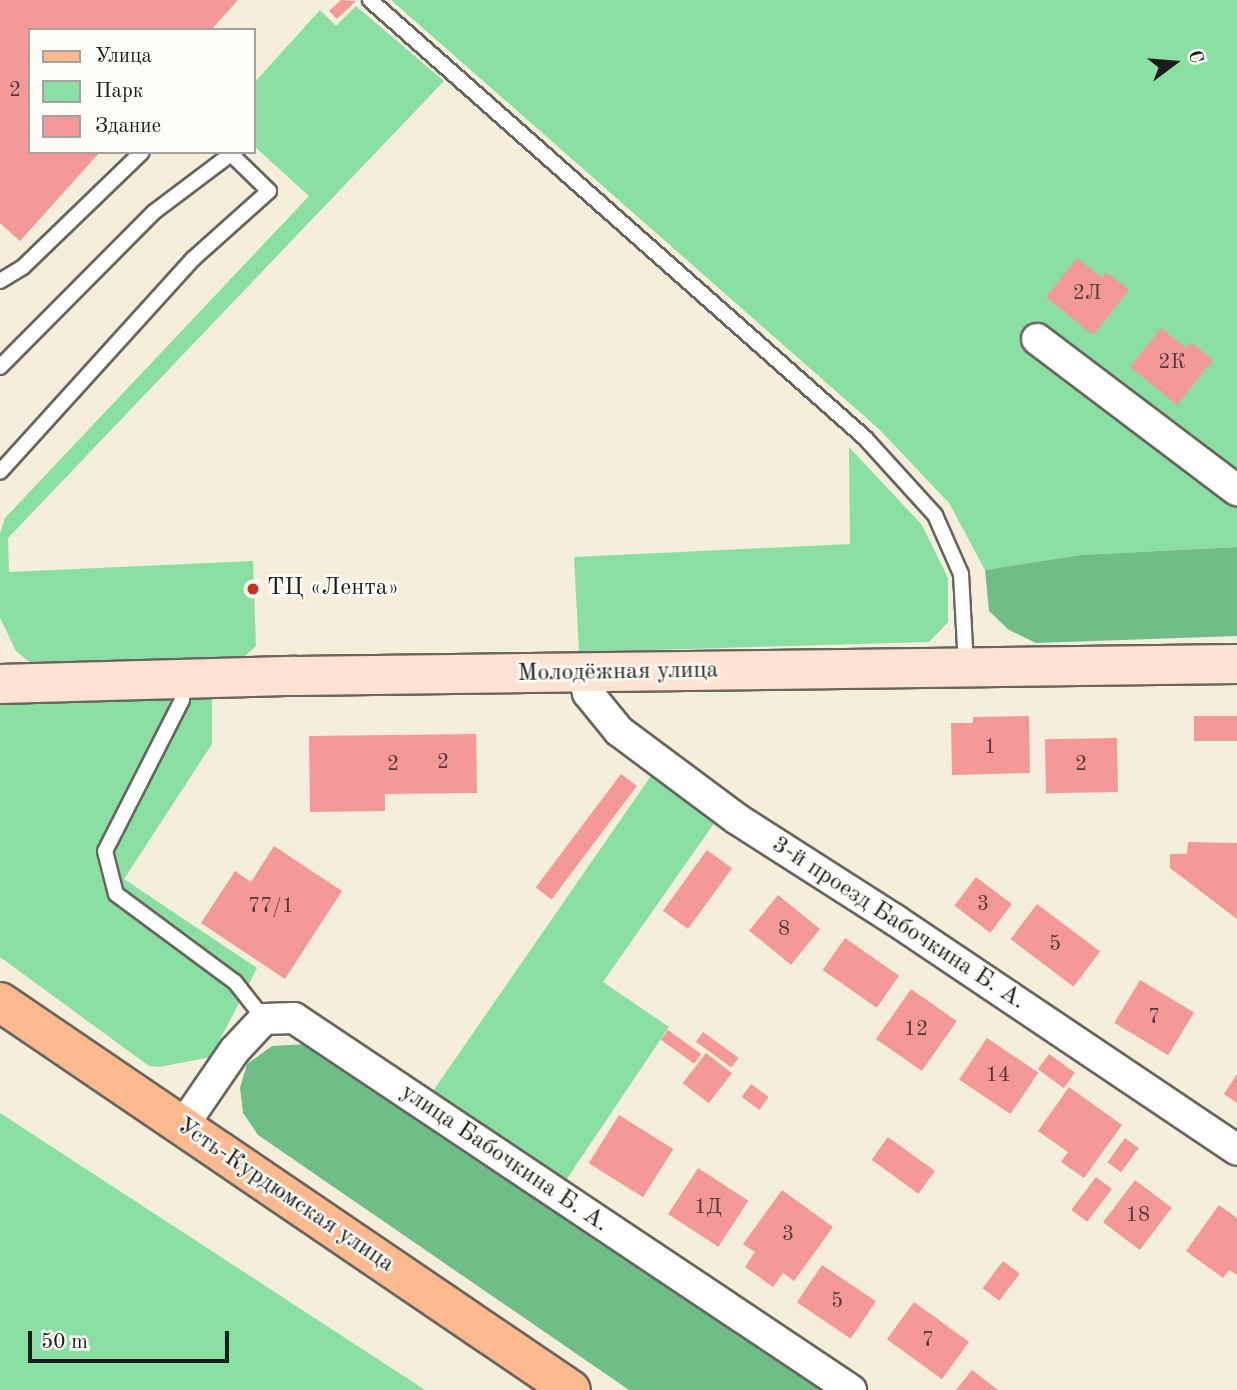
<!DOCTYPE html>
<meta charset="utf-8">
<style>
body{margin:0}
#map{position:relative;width:1237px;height:1390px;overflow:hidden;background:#f4eeda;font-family:"Old Standard TT",serif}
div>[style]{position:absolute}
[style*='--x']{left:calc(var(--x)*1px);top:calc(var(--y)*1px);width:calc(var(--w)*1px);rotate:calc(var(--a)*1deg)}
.green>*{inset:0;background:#8adfa2}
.forest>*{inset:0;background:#6fbe88}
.building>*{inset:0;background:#f49998;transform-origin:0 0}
.roads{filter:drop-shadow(2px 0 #68665e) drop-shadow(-2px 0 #68665e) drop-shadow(0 2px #68665e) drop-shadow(0 -2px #68665e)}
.lane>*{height:14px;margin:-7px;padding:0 7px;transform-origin:7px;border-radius:7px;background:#fff}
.street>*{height:30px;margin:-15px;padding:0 15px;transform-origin:15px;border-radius:15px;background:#fff}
.secondary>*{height:38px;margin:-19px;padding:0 19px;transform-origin:19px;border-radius:19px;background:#fee3d2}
.primary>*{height:38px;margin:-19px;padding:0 19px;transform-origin:19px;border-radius:19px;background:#fcba8e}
.dots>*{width:19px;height:19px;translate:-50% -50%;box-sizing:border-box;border:4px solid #fdfcf7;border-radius:50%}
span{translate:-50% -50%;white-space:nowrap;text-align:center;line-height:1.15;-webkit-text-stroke:5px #fdfcf7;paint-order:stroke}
.number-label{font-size:21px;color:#523b3b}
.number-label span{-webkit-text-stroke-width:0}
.poi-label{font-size:24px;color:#1c1c1c}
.left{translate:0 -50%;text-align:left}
.street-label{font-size:24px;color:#1c1c1c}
.legend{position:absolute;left:28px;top:28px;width:228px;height:126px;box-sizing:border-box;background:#fdfcf7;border:2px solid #a3a29f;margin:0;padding:9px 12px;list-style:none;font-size:21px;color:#1c1c1c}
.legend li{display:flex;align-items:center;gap:14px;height:35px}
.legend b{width:35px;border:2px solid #a3a29f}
.north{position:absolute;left:1139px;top:28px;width:70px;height:70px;-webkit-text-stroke:5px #fdfcf7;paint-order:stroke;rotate:74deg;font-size:19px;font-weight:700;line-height:28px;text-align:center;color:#1c1c1c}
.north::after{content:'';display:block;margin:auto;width:24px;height:32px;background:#1c1c1c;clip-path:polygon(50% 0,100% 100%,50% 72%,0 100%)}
.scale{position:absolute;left:28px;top:1331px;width:201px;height:32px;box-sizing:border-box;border:4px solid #1c1c1c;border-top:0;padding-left:9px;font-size:21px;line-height:24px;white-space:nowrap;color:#1c1c1c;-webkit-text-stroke:5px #fdfcf7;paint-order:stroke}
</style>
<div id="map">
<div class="green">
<i style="clip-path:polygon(391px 0,1237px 0,1237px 547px,1080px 555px,985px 570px,949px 503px,879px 429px)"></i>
<i style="clip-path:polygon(356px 6px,444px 81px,8px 538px,9px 572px,253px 561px,256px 646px,239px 662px,38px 669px,16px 651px,0 618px,0 533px,5px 518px,309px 196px,254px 146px,254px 83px,320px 10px,336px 26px)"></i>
<i style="clip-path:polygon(849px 447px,922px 525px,948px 578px,948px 622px,929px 642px,579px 652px,574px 557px,850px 544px)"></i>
<i style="clip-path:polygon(212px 696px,212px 744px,124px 879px,257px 968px,211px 1057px,159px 1067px,149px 1066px,0 957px,0 701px)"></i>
<i style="clip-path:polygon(655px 770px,717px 819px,603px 982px,669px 1027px,562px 1186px,433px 1091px)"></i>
<i style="clip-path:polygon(0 1113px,425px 1390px,0 1390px)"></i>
</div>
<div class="forest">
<i style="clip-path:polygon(1237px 547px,1237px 636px,1036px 643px,1009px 630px,989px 611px,985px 570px,1080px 555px)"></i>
<i style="clip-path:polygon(308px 1044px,473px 1157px,831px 1390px,629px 1390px,258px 1135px,243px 1113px,240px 1088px,247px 1064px,272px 1046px)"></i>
</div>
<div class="building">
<i style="clip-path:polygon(0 0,238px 0,211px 30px,30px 30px,30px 152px,100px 152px,20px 241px,0 223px)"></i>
<i style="clip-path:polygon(341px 0,356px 1px,337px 19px,329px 11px)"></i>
<i style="clip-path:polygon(1077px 258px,1102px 278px,1106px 272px,1129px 290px,1093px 335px,1046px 297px)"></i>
<i style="clip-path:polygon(1161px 328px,1186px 348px,1191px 342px,1213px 360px,1177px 405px,1130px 367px)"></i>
<i style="clip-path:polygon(1029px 716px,1030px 773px,952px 775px,951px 723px,973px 723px,973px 717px)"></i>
<i style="left:1237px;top:716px;width:25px;height:43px;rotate:90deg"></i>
<i style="clip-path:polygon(476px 734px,477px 793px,385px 794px,385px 811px,310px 812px,309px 736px)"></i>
<i style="left:1117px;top:738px;width:54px;height:72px;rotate:89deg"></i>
<i style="left:621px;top:774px;width:20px;height:142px;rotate:37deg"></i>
<i style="clip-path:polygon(1188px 842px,1237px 843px,1237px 919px,1170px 868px,1170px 854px,1187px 854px)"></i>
<i style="clip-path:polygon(274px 846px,342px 891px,285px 979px,201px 923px,235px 871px,251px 882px)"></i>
<i style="left:707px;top:850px;width:31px;height:75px;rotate:36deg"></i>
<i style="left:976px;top:877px;width:45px;height:36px;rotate:37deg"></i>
<i style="left:778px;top:895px;width:54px;height:46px;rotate:39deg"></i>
<i style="left:1037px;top:904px;width:79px;height:44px;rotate:37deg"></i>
<i style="left:845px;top:938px;width:66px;height:39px;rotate:35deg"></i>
<i style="left:1140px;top:980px;width:63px;height:50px;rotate:31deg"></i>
<i style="left:911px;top:989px;width:56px;height:61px;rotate:35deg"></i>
<i style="left:668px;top:1030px;width:41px;height:12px;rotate:36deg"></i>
<i style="left:703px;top:1032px;width:44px;height:12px;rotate:36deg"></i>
<i style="left:987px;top:1038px;width:62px;height:50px;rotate:34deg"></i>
<i style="left:706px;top:1053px;width:33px;height:38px;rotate:38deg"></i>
<i style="left:1049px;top:1054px;width:32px;height:19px;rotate:36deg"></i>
<i style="clip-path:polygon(1237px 1074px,1237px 1103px,1224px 1094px)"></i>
<i style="left:751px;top:1084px;width:22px;height:16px;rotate:36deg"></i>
<i style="clip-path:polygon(1069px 1087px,1122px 1125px,1084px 1178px,1061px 1162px,1068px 1152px,1038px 1131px)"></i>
<i style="left:619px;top:1115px;width:64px;height:57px;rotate:32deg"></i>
<i style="left:888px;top:1137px;width:58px;height:28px;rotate:36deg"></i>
<i style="left:1125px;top:1138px;width:17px;height:30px;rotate:36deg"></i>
<i style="left:698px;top:1168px;width:60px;height:55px;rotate:33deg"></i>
<i style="left:1096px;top:1177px;width:20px;height:41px;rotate:37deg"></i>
<i style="left:1135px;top:1180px;width:46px;height:53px;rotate:37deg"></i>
<i style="clip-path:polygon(782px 1190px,833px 1227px,794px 1281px,783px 1273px,773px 1287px,745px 1267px,755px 1252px,743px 1244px)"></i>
<i style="clip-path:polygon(1219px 1205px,1237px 1218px,1237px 1275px,1229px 1270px,1223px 1278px,1186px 1251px)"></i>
<i style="left:1003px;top:1261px;width:21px;height:34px;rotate:37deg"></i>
<i style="left:822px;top:1265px;width:65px;height:45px;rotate:34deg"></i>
<i style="left:914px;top:1302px;width:68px;height:46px;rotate:36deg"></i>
<i style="clip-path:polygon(972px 1370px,998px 1390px,956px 1390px)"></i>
</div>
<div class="roads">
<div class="lane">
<i style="--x:370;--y:0;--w:661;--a:41.5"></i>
<i style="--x:865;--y:438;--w:104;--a:47.7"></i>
<i style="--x:935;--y:515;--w:64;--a:66.2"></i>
<i style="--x:961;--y:574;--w:93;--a:86.9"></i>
<i style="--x:0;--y:281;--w:27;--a:-31"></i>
<i style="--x:23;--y:267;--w:165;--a:-44"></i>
<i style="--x:0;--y:367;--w:218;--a:-45.2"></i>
<i style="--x:154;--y:212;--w:96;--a:-37"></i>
<i style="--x:231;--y:154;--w:53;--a:44.2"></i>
<i style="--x:269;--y:191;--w:102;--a:138.2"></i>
<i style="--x:193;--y:259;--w:287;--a:132.2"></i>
<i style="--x:180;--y:681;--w:19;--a:84"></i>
<i style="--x:182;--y:700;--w:169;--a:117"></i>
<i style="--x:105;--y:851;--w:44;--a:75.7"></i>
<i style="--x:116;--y:894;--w:148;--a:36.5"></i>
<i style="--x:235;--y:982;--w:47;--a:51.9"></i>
</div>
<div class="street">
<i style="--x:1037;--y:339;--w:251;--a:37.1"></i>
<i style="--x:583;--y:674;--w:20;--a:75"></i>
<i style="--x:588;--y:693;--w:49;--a:50.8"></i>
<i style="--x:619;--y:731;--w:147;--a:36.7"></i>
<i style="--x:737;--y:819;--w:188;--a:32.6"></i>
<i style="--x:895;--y:920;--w:412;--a:33.9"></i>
<i style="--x:182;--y:1127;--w:93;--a:-55.5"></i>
<i style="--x:235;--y:1050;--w:42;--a:-46.9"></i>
<i style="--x:264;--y:1019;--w:30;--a:-2"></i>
<i style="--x:294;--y:1018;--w:670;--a:33.74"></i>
</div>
<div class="secondary">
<i style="--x:0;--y:684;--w:295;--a:-1.6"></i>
<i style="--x:295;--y:676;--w:942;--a:-0.73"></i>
</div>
<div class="primary">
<i style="--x:0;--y:1002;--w:690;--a:34.2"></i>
</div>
</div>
<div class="dots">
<i style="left:253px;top:589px;background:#c8321e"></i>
</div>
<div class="number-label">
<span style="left:15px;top:91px">2</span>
<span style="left:1087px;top:294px">2Л</span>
<span style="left:1172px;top:363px">2К</span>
<span style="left:990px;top:748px">1</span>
<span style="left:443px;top:763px">2</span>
<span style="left:393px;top:765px">2</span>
<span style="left:1081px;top:765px">2</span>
<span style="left:983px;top:905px">3</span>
<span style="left:271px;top:907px">77/1</span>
<span style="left:784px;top:930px">8</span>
<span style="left:1055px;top:945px">5</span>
<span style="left:1154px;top:1018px">7</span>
<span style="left:916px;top:1030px">12</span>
<span style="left:998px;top:1076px">14</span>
<span style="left:708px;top:1208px">1Д</span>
<span style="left:1138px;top:1216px">18</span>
<span style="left:788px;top:1235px">3</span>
<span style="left:837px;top:1302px">5</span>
<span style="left:928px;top:1341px">7</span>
</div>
<div class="poi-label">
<span class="left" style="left:267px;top:589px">ТЦ «Лента»</span>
</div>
<div class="street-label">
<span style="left:618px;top:673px;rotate:-1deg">Молодёжная улица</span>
<span style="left:898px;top:924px;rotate:33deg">3-й проезд Бабочкина Б. А.</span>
<span style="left:504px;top:1159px;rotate:34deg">улица Бабочкина Б. А.</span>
<span style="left:285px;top:1196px;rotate:34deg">Усть-Курдюмская улица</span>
</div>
<ul class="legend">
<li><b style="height:9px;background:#fcba8e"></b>Улица</li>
<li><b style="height:19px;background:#8adfa2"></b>Парк</li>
<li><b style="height:19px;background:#f49998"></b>Здание</li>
</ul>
<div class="north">С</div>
<div class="scale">50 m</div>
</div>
